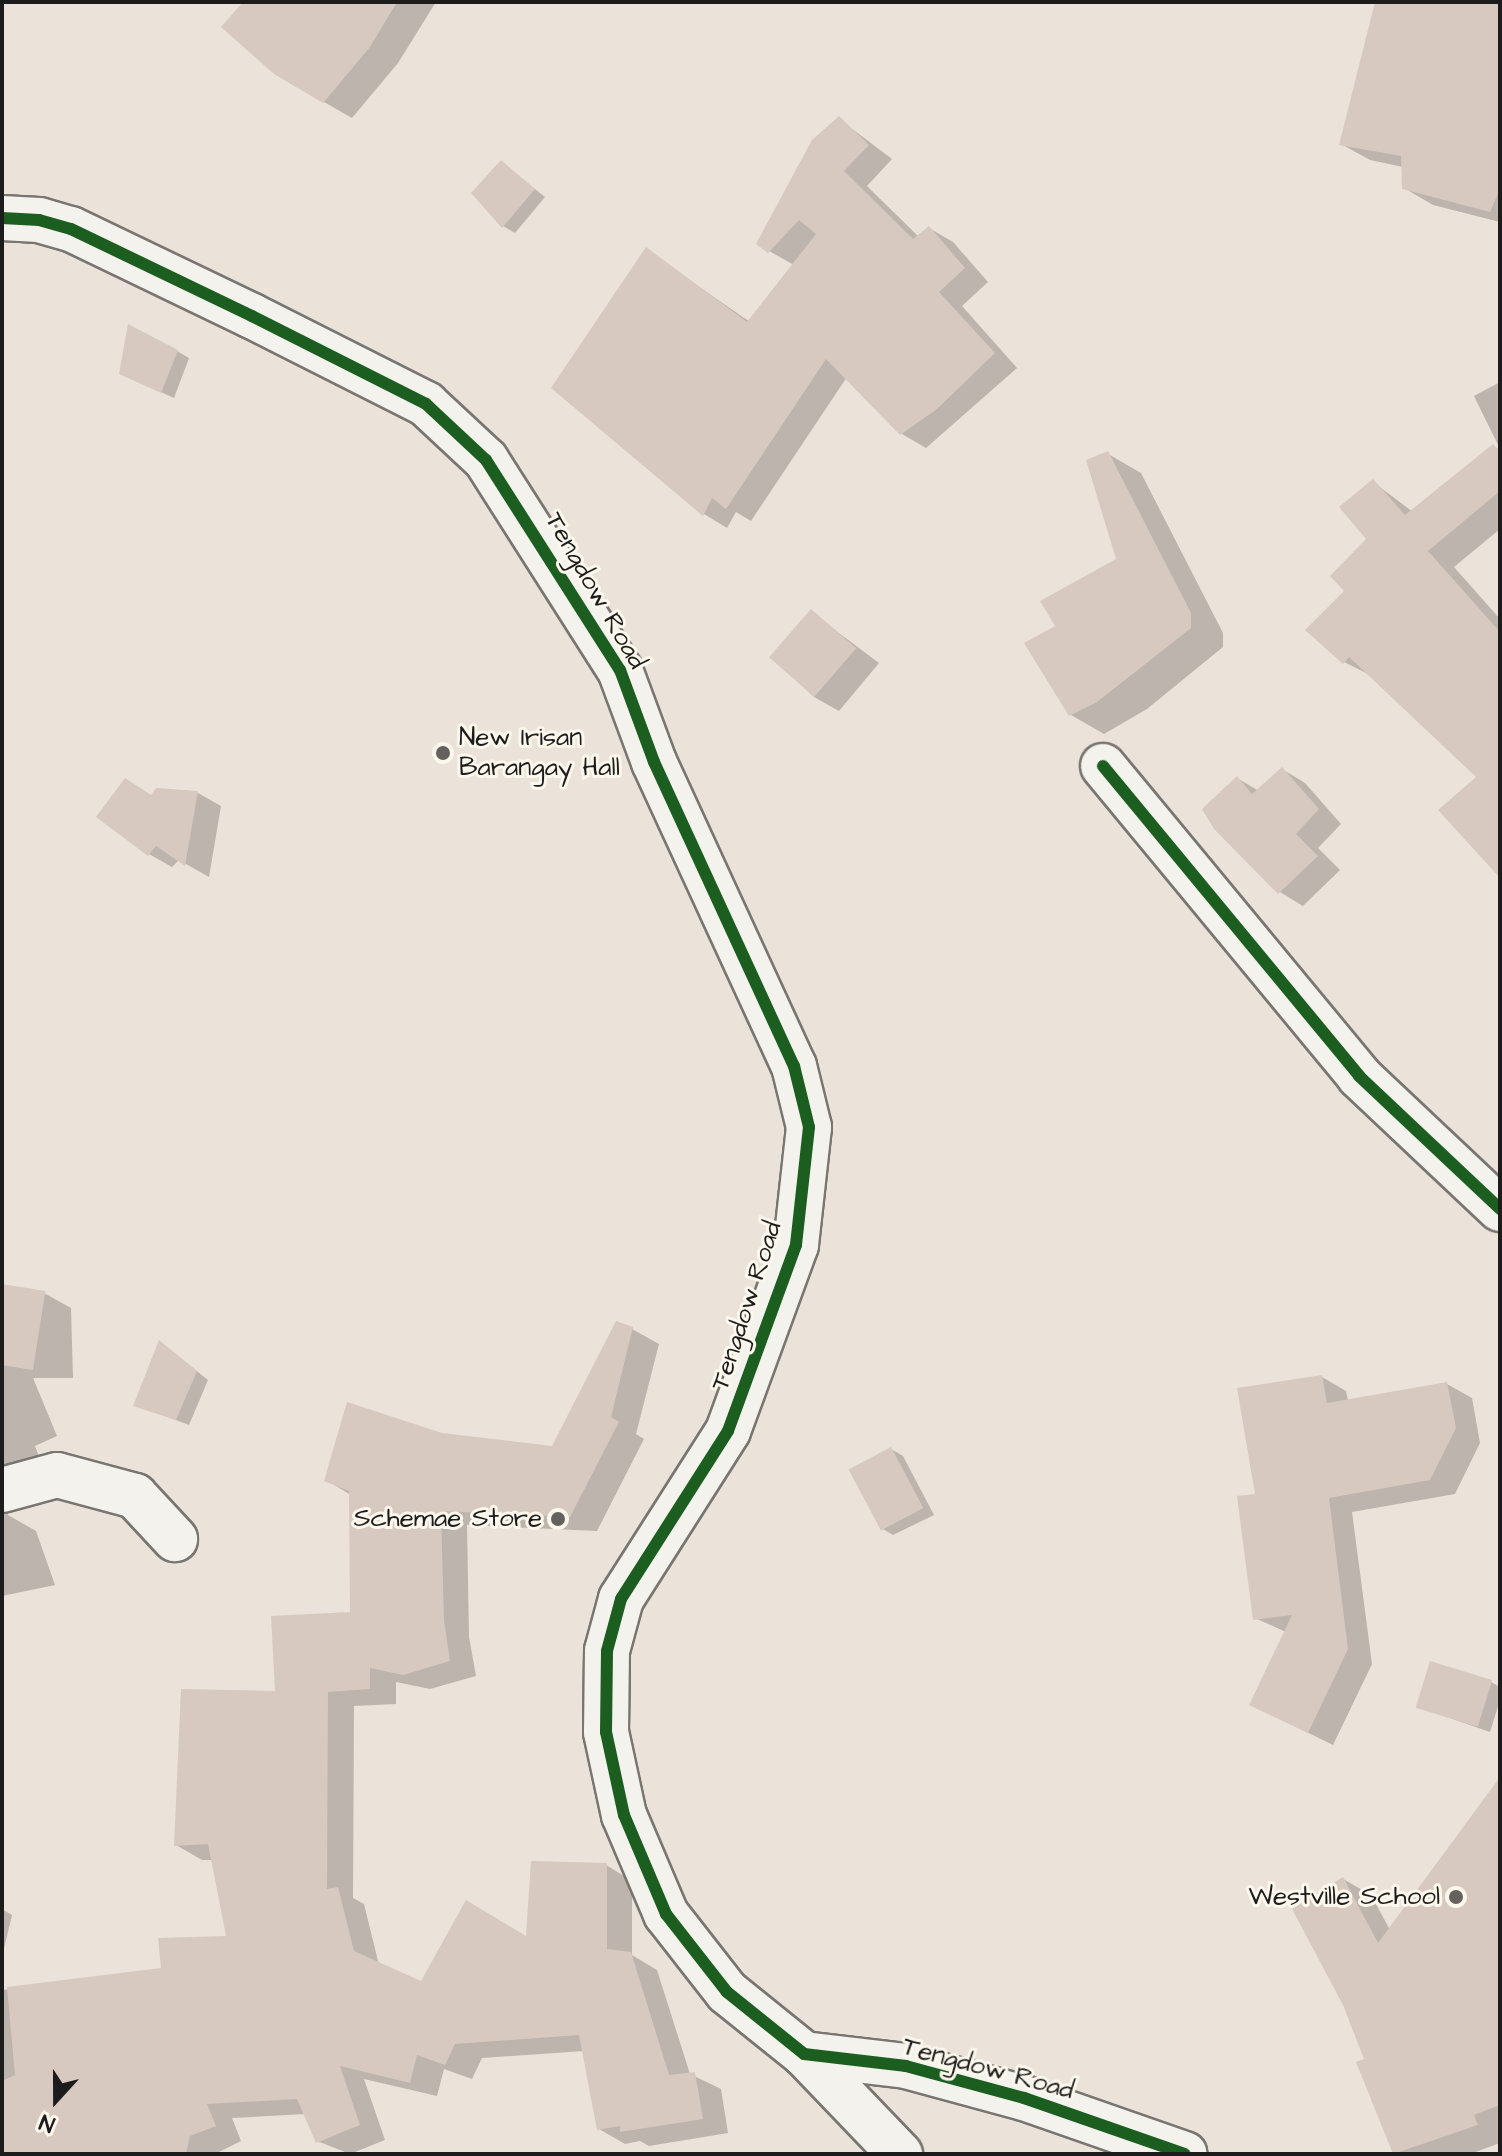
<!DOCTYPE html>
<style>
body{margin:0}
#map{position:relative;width:1502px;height:2156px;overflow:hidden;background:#ebe2d9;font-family:"Architects Daughter",sans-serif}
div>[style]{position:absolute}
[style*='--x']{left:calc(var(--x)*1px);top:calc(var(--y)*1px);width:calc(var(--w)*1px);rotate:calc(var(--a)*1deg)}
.shadow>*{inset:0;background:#0003}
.building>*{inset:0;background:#d7c9bf;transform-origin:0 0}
.roads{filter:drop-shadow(2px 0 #797571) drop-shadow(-2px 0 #797571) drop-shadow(0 2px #797571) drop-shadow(0 -2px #797571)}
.street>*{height:44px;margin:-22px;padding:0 22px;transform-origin:22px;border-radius:22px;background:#f4f2ed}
.secondary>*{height:44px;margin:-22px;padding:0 22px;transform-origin:22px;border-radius:22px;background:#f4f2ed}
.cycleway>*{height:12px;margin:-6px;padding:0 6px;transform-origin:6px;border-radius:6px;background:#1b5e20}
.dots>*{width:22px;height:22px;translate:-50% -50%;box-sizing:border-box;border:4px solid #fbf7ec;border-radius:50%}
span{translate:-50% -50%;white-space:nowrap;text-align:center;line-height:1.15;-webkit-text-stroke:6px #fbf7ec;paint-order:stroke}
.street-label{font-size:26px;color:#1c1c1c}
.poi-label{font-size:26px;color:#1c1c1c}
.left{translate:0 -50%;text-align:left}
.right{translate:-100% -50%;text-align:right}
.frame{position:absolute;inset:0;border:4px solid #1c1c1c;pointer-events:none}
.north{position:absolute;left:16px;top:2060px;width:80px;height:80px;-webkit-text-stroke:6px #fbf7ec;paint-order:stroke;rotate:201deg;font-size:22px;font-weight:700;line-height:32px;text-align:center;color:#1c1c1c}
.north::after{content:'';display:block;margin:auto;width:28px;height:36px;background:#1c1c1c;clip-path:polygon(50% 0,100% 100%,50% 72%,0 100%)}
</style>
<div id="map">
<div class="shadow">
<i style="clip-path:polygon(246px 2px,436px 2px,398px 63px,352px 118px,324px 102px)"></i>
<i style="clip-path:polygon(1377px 2px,1500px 2px,1500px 222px,1433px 205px,1404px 188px,1403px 167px,1370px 160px,1341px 144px)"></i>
<i style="clip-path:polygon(839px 119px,892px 159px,867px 186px,919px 237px,929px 228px,953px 242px,988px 282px,962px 306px,1017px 368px,926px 448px,902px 434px,847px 377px,751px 521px,736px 512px,727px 528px,704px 514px,646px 250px,750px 322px,794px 265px,769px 251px)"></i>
<i style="clip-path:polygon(501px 162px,545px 197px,515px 233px,503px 226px)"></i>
<i style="clip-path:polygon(177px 351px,189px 358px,174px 398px,134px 380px)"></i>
<i style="clip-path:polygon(1500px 382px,1500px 449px,1474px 396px)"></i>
<i style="clip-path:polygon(1493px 446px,1500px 450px,1500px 529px,1454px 567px,1500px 619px,1500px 875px,1479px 777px,1372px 676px,1344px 662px,1347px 591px,1368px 539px,1373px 482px,1413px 512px)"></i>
<i style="clip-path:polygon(1108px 454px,1141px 473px,1223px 633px,1223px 647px,1147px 709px,1104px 734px,1071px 715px,1058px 627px,1119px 560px)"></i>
<i style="clip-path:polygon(811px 612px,879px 663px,839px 711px,814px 697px,774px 659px)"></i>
<i style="clip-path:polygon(1282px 769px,1305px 783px,1341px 824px,1318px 848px,1340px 870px,1303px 906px,1280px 892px,1237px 778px,1259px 791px)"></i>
<i style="clip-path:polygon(198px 793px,221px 806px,209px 877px,179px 860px,172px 867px,149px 854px,153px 796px)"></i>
<i style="clip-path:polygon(2px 1287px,44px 1293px,71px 1308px,73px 1378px,33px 1378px,57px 1436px,35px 1446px,45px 1472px,3px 1500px,8px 1515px,36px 1531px,55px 1585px,2px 1596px)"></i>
<i style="clip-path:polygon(632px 1329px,659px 1344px,636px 1434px,644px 1439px,597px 1531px,467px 1525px,469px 1637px,476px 1676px,430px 1689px,396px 1682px,396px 1704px,354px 1706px,353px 1898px,364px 1904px,379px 1965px,422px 1984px,528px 1939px,606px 1865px,632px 1881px,632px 1955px,657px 1970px,690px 2074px,721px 2089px,728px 2133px,649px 2146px,640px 2141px,625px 2144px,599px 2129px,584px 2051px,482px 2058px,472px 2079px,444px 2069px,437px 2096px,364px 2079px,385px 2140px,350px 2154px,317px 2141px,305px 2114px,232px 2118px,241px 2141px,215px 2154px,2px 2154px,2px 1990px,163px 1970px,228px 1938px,213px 1860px,202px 1860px,176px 1845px,277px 1693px,352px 1614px,351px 1495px,326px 1480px,442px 1435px,553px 1448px)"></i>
<i style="clip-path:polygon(160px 1342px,208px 1380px,189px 1425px,136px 1405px)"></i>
<i style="clip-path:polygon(1322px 1377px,1346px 1391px,1348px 1401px,1447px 1384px,1472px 1398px,1480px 1443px,1455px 1494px,1352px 1512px,1372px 1664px,1333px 1745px,1252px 1705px,1286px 1632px,1255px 1618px,1257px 1496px)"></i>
<i style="clip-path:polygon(891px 1449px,903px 1456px,934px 1515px,893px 1535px,881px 1528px)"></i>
<i style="clip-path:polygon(1491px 1682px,1500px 1687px,1500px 1700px,1490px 1732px,1418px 1707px)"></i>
<i style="clip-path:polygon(1500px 1781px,1500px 2143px,1470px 2154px,1395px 2154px,1359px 2063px,1367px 2060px,1343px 1879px,1371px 1895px,1390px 1930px)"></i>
<i style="clip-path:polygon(2px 1909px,12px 1915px,2px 1957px)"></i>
</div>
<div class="building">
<i style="clip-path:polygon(243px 2px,397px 2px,370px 47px,323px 103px,274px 74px,221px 27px)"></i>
<i style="clip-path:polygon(1375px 2px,1500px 2px,1500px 189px,1490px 212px,1402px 189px,1401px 156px,1339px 145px)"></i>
<i style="clip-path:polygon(839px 116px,869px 145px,844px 171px,913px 239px,929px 226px,965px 268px,939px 292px,995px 353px,937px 409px,900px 435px,826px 359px,726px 509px,712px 498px,703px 516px,551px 388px,646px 247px,747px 322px,816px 234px,799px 220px,768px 253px,756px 244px,812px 140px)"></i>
<i style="clip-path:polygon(501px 160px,535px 189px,502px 228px,471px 193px)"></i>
<i style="clip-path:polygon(128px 324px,178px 350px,161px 393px,119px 374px)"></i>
<i style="clip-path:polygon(1493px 444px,1500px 452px,1500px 491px,1428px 551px,1500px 632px,1500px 878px,1438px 810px,1476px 777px,1349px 657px,1343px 664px,1305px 630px,1344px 591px,1330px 576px,1366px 539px,1339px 507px,1373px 479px,1405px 515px)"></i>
<i style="clip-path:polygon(1108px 451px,1191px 613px,1191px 628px,1097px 702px,1069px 716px,1024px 643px,1055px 626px,1040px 601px,1116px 559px,1086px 460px)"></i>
<i style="left:811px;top:609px;width:60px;height:64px;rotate:41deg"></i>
<i style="clip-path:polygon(1282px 767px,1319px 809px,1296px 834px,1318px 856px,1278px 894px,1214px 829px,1202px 809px,1237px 776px,1252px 794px)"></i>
<i style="clip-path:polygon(125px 778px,151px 795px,156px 788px,198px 791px,185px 866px,156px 846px,148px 856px,96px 817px)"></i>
<i style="left:2px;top:1284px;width:44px;height:80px;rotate:9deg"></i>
<i style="clip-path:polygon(616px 1321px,633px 1327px,611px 1417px,619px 1422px,570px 1517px,441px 1511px,444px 1620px,450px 1661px,403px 1675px,370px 1668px,370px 1689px,328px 1692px,327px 1889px,338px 1887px,354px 1951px,421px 1981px,466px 1900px,526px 1936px,531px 1861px,607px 1863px,607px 1949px,631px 1952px,669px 2075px,695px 2072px,703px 2119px,620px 2132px,620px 2126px,597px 2130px,579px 2035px,455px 2044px,445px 2065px,417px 2055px,410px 2083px,340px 2066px,360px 2125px,316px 2143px,297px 2099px,207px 2104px,216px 2126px,190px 2136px,186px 2154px,2px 2154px,2px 2081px,15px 2075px,7px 1987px,161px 1968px,158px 1938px,226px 1936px,208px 1844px,174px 1846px,181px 1689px,275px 1691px,271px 1616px,350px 1612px,349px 1491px,324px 1481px,347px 1402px,442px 1433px,552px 1446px)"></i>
<i style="clip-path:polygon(159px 1340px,197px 1371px,176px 1420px,133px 1406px)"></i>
<i style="clip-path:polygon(1322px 1375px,1327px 1403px,1447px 1382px,1456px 1428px,1430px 1480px,1329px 1498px,1348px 1649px,1308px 1733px,1249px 1705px,1292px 1615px,1253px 1620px,1237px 1496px,1255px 1494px,1237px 1388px)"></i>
<i style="left:891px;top:1447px;width:69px;height:48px;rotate:62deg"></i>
<i style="left:1430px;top:1661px;width:65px;height:49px;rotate:17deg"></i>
<i style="clip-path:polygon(1500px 1777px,1500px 2105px,1474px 2115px,1478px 2125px,1393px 2154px,1356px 2062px,1364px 2059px,1343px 2005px,1292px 1909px,1343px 1877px,1378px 1943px)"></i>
</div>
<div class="roads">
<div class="street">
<i style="--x:1103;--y:766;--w:402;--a:50.4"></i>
<i style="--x:1359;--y:1076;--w:194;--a:43.3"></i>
<i style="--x:2;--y:1490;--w:57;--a:-15.3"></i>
<i style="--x:57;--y:1475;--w:81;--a:15.1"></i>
<i style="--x:135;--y:1496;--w:59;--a:47.1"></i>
<i style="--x:804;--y:2054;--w:139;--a:46.2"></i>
</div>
<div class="secondary">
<i style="--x:2;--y:218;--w:37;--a:3"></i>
<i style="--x:39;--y:220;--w:33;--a:16"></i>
<i style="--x:71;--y:229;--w:201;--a:25.7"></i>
<i style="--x:252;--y:316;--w:195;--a:26.8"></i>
<i style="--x:426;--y:404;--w:82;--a:43"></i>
<i style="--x:486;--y:460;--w:249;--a:57.5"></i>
<i style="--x:620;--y:670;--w:98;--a:69.7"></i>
<i style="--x:654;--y:762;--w:335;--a:65.3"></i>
<i style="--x:794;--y:1066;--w:63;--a:76.2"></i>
<i style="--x:809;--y:1127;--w:119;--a:96.3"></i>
<i style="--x:796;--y:1245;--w:198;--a:110.1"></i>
<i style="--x:728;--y:1431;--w:199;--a:122.5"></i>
<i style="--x:621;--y:1599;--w:54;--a:105.1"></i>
<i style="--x:607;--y:1651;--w:81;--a:90.7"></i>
<i style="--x:606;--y:1732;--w:85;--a:77.8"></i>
<i style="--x:624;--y:1815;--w:108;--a:67"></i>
<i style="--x:666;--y:1914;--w:99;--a:52"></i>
<i style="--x:727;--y:1992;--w:99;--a:38.8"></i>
<i style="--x:804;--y:2054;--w:103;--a:6.7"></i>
<i style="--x:906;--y:2066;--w:122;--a:15.2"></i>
<i style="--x:1024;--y:2098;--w:170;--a:19.2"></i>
</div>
</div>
<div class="cycleway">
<i style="--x:2;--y:218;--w:37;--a:3"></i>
<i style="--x:39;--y:220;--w:33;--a:16"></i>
<i style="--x:71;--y:229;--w:201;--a:25.7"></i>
<i style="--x:252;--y:316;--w:195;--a:26.8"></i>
<i style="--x:426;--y:404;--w:82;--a:43"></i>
<i style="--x:486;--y:460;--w:249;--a:57.5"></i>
<i style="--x:620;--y:670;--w:98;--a:69.7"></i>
<i style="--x:654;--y:762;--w:335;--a:65.3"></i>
<i style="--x:794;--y:1066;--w:63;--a:76.2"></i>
<i style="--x:809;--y:1127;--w:119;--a:96.3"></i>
<i style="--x:796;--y:1245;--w:198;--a:110.1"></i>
<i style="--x:728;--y:1431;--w:199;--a:122.5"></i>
<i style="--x:621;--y:1599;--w:54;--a:105.1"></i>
<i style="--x:607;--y:1651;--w:81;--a:90.7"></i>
<i style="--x:606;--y:1732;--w:85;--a:77.8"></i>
<i style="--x:624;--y:1815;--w:108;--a:67"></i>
<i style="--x:666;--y:1914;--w:99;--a:52"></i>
<i style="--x:727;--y:1992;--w:99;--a:38.8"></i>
<i style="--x:804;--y:2054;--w:103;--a:6.7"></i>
<i style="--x:906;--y:2066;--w:122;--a:15.2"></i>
<i style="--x:1024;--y:2098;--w:170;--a:19.2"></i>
<i style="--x:1103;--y:766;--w:402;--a:50.4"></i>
<i style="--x:1359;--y:1076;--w:194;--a:43.3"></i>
</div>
<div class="dots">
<i style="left:443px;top:753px;background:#64615e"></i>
<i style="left:558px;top:1519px;background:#64615e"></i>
<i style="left:1456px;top:1897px;background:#64615e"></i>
</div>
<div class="street-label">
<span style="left:595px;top:591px;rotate:60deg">Tengdow Road</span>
<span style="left:747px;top:1306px;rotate:-72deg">Tengdow Road</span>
<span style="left:988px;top:2069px;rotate:15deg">Tengdow Road</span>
</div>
<div class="poi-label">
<span class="left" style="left:459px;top:753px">New Irisan<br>Barangay Hall</span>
<span class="right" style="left:542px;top:1519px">Schemae Store</span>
<span class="right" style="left:1440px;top:1897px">Westville School</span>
</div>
<div class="frame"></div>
<div class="north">N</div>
</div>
